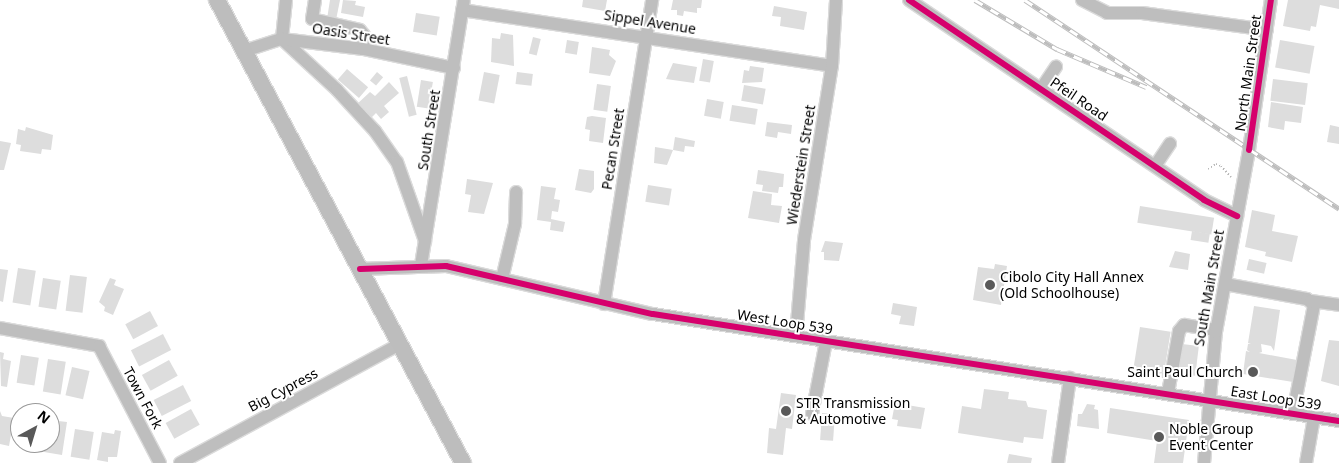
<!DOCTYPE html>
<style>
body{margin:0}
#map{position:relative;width:1339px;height:463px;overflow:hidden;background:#fff;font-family:"Noto Sans",sans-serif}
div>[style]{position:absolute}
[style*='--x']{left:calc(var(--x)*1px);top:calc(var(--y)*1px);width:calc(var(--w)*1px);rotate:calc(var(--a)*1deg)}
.building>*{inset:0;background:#ddd;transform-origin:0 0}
.path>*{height:2px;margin-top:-1px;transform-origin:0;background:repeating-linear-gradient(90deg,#b8b8b8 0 1px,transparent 0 3.5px)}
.roads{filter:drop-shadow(1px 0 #dbdbdb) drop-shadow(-1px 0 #dbdbdb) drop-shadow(0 1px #dbdbdb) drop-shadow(0 -1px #dbdbdb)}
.minor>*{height:12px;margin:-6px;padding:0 6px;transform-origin:6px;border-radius:6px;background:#bebebe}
.major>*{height:16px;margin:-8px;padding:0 8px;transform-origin:8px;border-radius:8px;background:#bdbdbd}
.rail>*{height:5px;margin-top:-2.5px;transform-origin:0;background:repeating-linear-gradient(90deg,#fff 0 9px,#bdbdbd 0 18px);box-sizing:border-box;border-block:1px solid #bdbdbd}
.cycleway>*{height:6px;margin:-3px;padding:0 3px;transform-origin:3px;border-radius:3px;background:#d6006c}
.dots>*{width:14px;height:14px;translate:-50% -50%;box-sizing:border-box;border:2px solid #fff;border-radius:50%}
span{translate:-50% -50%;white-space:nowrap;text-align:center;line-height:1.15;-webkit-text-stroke:4px #fff;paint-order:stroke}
.street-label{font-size:14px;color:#000}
.poi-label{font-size:14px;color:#000}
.left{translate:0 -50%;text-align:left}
.right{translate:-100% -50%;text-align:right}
.north{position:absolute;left:10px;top:403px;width:50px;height:50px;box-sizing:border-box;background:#fff;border:1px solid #999;border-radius:50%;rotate:39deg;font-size:14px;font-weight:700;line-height:20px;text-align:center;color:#000}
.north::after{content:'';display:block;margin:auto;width:18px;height:22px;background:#595959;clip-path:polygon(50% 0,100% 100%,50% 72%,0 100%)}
</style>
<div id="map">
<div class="building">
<i style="clip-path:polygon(330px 0,340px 0,336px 20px,327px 19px)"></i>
<i style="clip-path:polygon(343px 0,356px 1px,355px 5px,365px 7px,363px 17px,341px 13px)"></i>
<i style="clip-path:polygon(583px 0,607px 0,605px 11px,582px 7px)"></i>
<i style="clip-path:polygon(673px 0,702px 0,701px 8px,697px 8px,697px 13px,684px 11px,683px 16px,677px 15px,677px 10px,671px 10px)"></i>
<i style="clip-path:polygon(1288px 0,1339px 0,1339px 9px,1320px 5px,1316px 27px,1311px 26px,1310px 31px,1283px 26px)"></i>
<i style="clip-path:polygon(774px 6px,807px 12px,804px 30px,780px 26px,781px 17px,772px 16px)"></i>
<i style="left:416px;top:13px;width:24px;height:19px;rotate:9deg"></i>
<i style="clip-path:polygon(501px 33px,513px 35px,514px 66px,491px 62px,492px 38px,500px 39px)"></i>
<i style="left:533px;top:37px;width:8px;height:17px;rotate:14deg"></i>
<i style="left:567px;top:40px;width:12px;height:13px;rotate:9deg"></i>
<i style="left:1280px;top:40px;width:35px;height:28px;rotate:10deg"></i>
<i style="clip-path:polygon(592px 47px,610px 50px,609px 55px,616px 61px,610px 76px,589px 73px)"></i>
<i style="left:703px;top:59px;width:11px;height:22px;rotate:10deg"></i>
<i style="clip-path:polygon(673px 63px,697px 67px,694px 83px,666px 79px)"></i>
<i style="clip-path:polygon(750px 66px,764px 68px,762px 82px,742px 83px,744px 70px,749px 71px)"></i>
<i style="left:347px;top:69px;width:28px;height:14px;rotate:41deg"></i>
<i style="left:377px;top:72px;width:8px;height:11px;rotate:40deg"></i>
<i style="left:484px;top:72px;width:16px;height:29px;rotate:11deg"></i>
<i style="left:517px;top:72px;width:16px;height:12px;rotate:7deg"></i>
<i style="left:407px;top:76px;width:40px;height:8px;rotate:76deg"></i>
<i style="left:1273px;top:79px;width:35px;height:22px;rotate:7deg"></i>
<i style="left:421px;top:80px;width:12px;height:27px;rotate:9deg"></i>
<i style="clip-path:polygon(389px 82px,399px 93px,384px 106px,389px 112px,381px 119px,376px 113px,370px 119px,356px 105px,370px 92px,375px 96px)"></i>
<i style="left:597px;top:84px;width:14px;height:26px;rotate:8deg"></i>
<i style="left:744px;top:85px;width:22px;height:16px;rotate:10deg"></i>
<i style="left:707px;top:99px;width:17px;height:17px;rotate:10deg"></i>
<i style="clip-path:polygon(1271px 102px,1303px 107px,1301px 123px,1285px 121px,1284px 130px,1268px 127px)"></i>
<i style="left:732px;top:105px;width:26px;height:16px;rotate:9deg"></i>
<i style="clip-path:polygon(592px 116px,606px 118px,603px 143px,589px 141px,590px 130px,585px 129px,587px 117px)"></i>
<i style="clip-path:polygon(767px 122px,792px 125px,791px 134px,778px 132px,777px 138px,765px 136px)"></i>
<i style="clip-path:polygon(1330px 125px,1339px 127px,1339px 144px,1327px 142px)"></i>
<i style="clip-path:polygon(26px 127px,53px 135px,51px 150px,42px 149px,41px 154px,20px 151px,21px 145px,16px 144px,18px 129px,25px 131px)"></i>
<i style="clip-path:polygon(675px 137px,695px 141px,694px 147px,685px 146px,684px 152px,673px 150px)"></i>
<i style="clip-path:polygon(0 141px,11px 143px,4px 170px,0 170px)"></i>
<i style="clip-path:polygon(655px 147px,673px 150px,667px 165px,654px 163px)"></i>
<i style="clip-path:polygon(579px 169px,594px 171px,594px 189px,591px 193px,575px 190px)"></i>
<i style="clip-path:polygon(758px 170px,784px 174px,783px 187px,779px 187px,778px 193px,762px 191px,763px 185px,756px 184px)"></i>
<i style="clip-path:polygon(467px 179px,493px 183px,484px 214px,468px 212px,471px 195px,465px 194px)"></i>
<i style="left:648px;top:185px;width:24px;height:17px;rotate:9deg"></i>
<i style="clip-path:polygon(541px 186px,556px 188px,554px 199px,560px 200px,558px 212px,552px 211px,551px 219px,565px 222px,563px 232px,550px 230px,551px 222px,537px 220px)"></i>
<i style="clip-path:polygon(753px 191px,772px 194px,771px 205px,782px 206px,779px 223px,748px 218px)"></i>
<i style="left:1140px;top:206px;width:75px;height:17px;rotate:9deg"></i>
<i style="clip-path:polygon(1252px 210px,1275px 215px,1272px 231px,1298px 236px,1292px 262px,1265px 256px,1266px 252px,1245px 247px)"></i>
<i style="left:1192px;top:231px;width:18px;height:9px;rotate:9deg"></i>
<i style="clip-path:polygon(825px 241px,843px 243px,839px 261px,824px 260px,824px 252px,821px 252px)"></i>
<i style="clip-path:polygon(1175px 251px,1190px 254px,1188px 270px,1169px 267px)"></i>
<i style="left:1249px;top:259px;width:18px;height:11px;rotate:13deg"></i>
<i style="clip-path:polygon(995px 264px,1007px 266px,1001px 305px,973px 300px,978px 267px,994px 269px)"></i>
<i style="left:18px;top:268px;width:18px;height:35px;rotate:9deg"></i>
<i style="clip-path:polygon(0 269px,8px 270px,3px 302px,0 301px)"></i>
<i style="left:70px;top:275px;width:17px;height:36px;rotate:7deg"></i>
<i style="left:43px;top:278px;width:18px;height:29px;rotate:9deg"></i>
<i style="clip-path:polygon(110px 278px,116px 280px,114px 285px,124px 289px,113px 315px,104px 311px,105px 307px,99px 302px)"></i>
<i style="clip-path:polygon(893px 303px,917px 307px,914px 326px,899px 324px,901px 316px,891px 314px)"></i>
<i style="clip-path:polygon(1254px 306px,1280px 310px,1274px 351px,1271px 346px,1261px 344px,1262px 352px,1259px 353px,1297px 360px,1293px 382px,1243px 374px,1246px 351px,1250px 352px,1247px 350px,1248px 344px,1251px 344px,1248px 343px)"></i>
<i style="left:150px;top:311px;width:17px;height:28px;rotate:62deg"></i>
<i style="left:1140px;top:327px;width:31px;height:47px;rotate:9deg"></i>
<i style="left:163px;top:334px;width:18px;height:36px;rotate:63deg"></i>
<i style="clip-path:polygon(1329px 340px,1339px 341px,1339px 386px,1321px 381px)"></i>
<i style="left:1182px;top:344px;width:17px;height:30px;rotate:7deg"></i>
<i style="clip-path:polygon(0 352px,4px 353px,3px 359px,11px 361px,7px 387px,1px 386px)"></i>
<i style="left:21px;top:355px;width:18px;height:28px;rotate:9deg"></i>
<i style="left:48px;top:359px;width:18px;height:33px;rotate:9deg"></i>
<i style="left:169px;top:360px;width:18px;height:31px;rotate:61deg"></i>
<i style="left:72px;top:367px;width:18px;height:29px;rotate:13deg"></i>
<i style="left:183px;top:385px;width:18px;height:33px;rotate:63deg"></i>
<i style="clip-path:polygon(984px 389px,1009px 392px,1008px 399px,1026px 401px,1028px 407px,1047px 410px,1043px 439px,1024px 437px,1023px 443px,958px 433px,962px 406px,981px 409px)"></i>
<i style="clip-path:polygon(781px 393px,796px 395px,792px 429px,786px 428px,783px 455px,767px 453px,769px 428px,776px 429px)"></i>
<i style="clip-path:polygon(895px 403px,925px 408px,921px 429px,897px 426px,898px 420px,892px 419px)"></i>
<i style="clip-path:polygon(1087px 404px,1095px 405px,1094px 409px,1098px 410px,1099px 429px,1077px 426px,1078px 414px,1082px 414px)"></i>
<i style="clip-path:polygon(1110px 408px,1189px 420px,1183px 463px,1154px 463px,1157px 441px,1107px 433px)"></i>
<i style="left:191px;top:409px;width:18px;height:29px;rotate:61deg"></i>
<i style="clip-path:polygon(0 411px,2px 416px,14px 418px,9px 446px,0 444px)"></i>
<i style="left:822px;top:413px;width:13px;height:27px;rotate:4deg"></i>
<i style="clip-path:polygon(50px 420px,67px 422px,62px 455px,44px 452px,46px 443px,50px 443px)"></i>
<i style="left:75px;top:429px;width:19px;height:28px;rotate:9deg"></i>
<i style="clip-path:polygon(115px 430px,121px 431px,117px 457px,108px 457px,108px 462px,97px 460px,102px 432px,114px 434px)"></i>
<i style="clip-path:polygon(19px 439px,20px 443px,37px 443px,36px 449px,18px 446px)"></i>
<i style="clip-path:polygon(1009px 454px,1032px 458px,1031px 463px,1007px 463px)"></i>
</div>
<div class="path">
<i style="--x:1208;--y:169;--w:9;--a:-32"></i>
<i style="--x:1216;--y:164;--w:5;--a:22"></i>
<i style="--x:1221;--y:166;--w:15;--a:48"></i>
</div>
<div class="roads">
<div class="minor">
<i style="--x:286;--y:0;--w:39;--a:96"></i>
<i style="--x:282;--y:39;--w:75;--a:42.8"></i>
<i style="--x:337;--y:90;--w:56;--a:47.2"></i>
<i style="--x:375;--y:131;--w:38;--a:55"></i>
<i style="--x:397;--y:162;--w:84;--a:70.5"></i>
<i style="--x:315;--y:0;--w:19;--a:99"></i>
<i style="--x:312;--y:19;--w:49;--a:12.9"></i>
<i style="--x:360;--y:30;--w:6;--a:51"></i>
<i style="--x:364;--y:35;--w:14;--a:94"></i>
<i style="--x:909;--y:0;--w:356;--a:34.1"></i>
<i style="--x:1204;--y:200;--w:37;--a:26"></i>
<i style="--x:1082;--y:0;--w:28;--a:27"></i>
<i style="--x:1107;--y:13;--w:35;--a:0"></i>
<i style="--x:1142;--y:13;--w:126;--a:7.7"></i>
<i style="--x:462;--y:10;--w:374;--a:8.6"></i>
<i style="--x:244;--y:51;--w:40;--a:-18"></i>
<i style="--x:282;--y:39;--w:82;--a:7"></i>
<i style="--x:363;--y:49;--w:93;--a:11.8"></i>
<i style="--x:1041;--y:89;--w:27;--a:-56"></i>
<i style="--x:1155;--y:166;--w:27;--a:-56"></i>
<i style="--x:421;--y:265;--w:268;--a:-80.8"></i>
<i style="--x:360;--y:269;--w:86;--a:-2"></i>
<i style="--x:446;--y:266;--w:212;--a:13.1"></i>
<i style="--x:653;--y:314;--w:694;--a:8.87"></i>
<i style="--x:502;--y:279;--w:57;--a:-76.7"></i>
<i style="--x:515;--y:224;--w:32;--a:-88"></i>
<i style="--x:1225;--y:284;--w:83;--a:10.4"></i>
<i style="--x:1307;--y:299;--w:9;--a:41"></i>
<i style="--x:1314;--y:305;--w:110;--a:101"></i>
<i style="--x:1311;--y:301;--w:28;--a:8"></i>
<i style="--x:604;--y:304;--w:308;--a:-81"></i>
<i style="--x:0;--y:328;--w:101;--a:10.3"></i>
<i style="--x:99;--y:346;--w:132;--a:62.5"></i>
<i style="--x:796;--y:336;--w:96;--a:-85.2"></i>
<i style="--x:804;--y:240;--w:176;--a:-80.9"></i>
<i style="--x:832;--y:66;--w:66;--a:-86.5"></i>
<i style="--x:1168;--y:393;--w:63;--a:-79.9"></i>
<i style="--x:1179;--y:331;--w:8;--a:-50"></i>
<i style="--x:1184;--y:325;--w:32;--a:9"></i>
<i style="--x:812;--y:414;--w:74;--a:-79.1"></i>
<i style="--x:180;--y:463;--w:250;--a:-28.4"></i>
<i style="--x:1058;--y:463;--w:86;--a:-82"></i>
<i style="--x:1204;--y:463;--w:132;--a:-84.8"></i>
<i style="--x:1216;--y:332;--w:185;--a:-79.7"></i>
<i style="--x:1249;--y:150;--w:152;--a:-81.7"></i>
<i style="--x:1306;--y:463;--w:47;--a:-80.1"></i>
</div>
<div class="major">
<i style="--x:217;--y:0;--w:524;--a:62.02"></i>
</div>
</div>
<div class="rail">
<i style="--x:975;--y:0;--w:96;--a:30.9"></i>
<i style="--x:1057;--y:49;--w:97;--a:23.1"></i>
<i style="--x:1025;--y:0;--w:377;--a:33.6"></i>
</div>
<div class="cycleway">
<i style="--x:909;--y:0;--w:356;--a:34.1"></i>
<i style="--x:1204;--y:200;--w:37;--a:26"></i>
<i style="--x:1249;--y:150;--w:152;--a:-81.7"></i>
<i style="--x:360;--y:269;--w:86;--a:-2"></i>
<i style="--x:446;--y:266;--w:212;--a:13.1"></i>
<i style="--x:653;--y:314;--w:694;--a:8.87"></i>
</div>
<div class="dots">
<i style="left:990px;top:285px;background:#595959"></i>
<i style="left:1253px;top:372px;background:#595959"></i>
<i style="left:786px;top:411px;background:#595959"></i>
<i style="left:1159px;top:437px;background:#595959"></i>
</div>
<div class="street-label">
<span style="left:650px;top:22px;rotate:9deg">Sippel Avenue</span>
<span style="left:351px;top:34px;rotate:9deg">Oasis Street</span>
<span style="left:1248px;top:73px;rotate:-82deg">North Main Street</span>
<span style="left:1079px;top:99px;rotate:34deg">Pfeil Road</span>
<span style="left:429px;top:130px;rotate:-81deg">South Street</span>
<span style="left:613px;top:149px;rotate:-81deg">Pecan Street</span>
<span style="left:801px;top:165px;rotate:-81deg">Wiederstein Street</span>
<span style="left:1209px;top:288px;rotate:-80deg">South Main Street</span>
<span style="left:785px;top:322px;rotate:9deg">West Loop 539</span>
<span style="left:283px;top:390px;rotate:-28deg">Big Cypress</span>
<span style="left:143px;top:398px;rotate:62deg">Town Fork</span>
<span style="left:1276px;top:398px;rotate:9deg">East Loop 539</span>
</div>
<div class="poi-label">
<span class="left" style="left:1000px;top:285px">Cibolo City Hall Annex<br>(Old Schoolhouse)</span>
<span class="right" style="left:1243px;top:372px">Saint Paul Church</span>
<span class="left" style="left:796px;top:411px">STR Transmission<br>&amp; Automotive</span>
<span class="left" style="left:1169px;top:437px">Noble Group<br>Event Center</span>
</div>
<div class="north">N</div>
</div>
